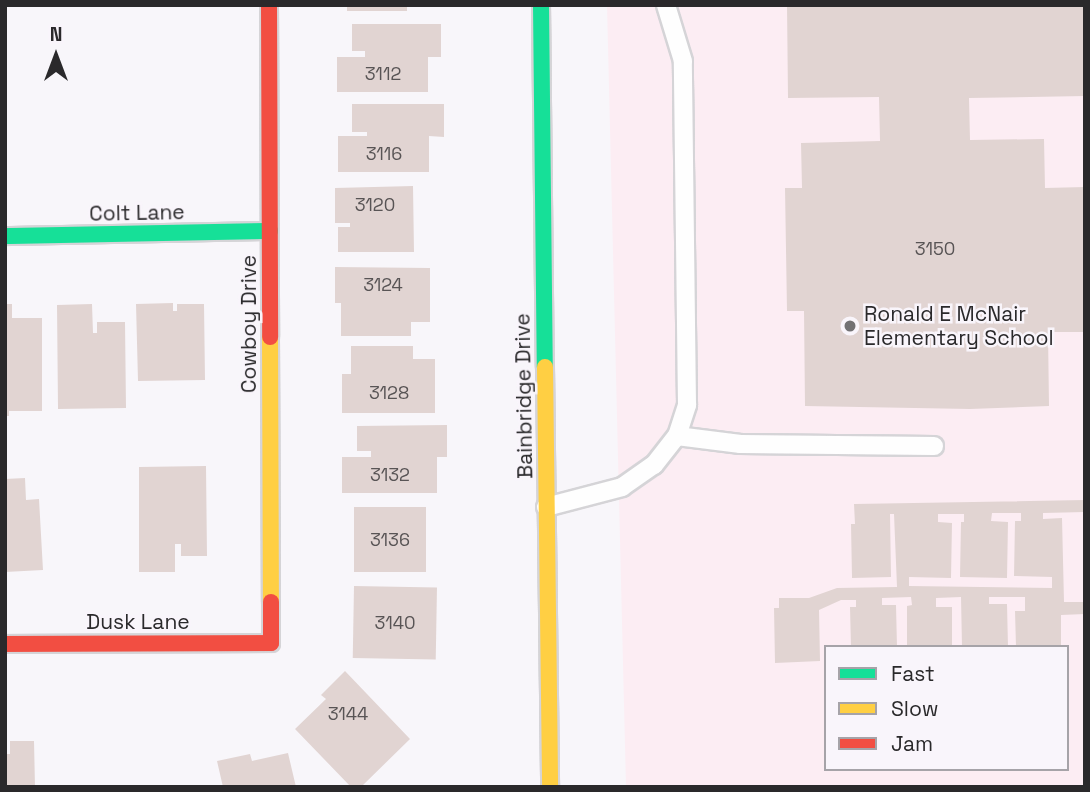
<!DOCTYPE html>
<style>
body{margin:0}
#map{position:relative;width:1090px;height:792px;overflow:hidden;background:#f8f6fa;font-family:"Space Grotesk",sans-serif}
div>[style]{position:absolute}
[style*='--x']{left:calc(var(--x)*1px);top:calc(var(--y)*1px);width:calc(var(--w)*1px);rotate:calc(var(--a)*1deg)}
.education>*{inset:0;background:#fcedf3}
.building>*{inset:0;background:#e1d4d2;transform-origin:0 0}
.roads{filter:drop-shadow(2px 0 #d5d4d7) drop-shadow(-2px 0 #d5d4d7) drop-shadow(0 2px #d5d4d7) drop-shadow(0 -2px #d5d4d7)}
.lane>*{height:18px;margin:-9px;padding:0 9px;transform-origin:9px;border-radius:9px;background:#fefefe}
.fast>*{height:16px;margin:-8px;padding:0 8px;transform-origin:8px;border-radius:8px;background:#16e098}
.slow>*{height:16px;margin:-8px;padding:0 8px;transform-origin:8px;border-radius:8px;background:#ffcf43}
.jam>*{height:16px;margin:-8px;padding:0 8px;transform-origin:8px;border-radius:8px;background:#f24e42}
.dots>*{width:19px;height:19px;translate:-50% -50%;box-sizing:border-box;border:4px solid #f9f5fb;border-radius:50%}
span{translate:-50% -50%;white-space:nowrap;text-align:center;line-height:1.15;-webkit-text-stroke:5px #f9f5fb;paint-order:stroke}
.number-label{font-size:18px;color:#585455}
.number-label span{-webkit-text-stroke-width:0}
.street-label{font-size:21px;color:#2a292b}
.poi-label{font-size:21px;color:#2a292b}
.left{translate:0 -50%;text-align:left}
.frame{position:absolute;inset:0;border:7px solid #2a292b;pointer-events:none}
.legend{position:absolute;left:824px;top:645px;width:245px;height:126px;box-sizing:border-box;background:#f9f5fb;border:2px solid #a6a3a8;margin:0;padding:9px 12px;list-style:none;font-size:21px;color:#2a292b}
.legend li{display:flex;align-items:center;gap:14px;height:35px}
.legend b{width:35px;border:2px solid #a6a3a8}
.north{position:absolute;left:21px;top:21px;width:70px;height:70px;-webkit-text-stroke:5px #f9f5fb;paint-order:stroke;rotate:0deg;font-size:19px;font-weight:700;line-height:28px;text-align:center;color:#2a292b}
.north::after{content:'';display:block;margin:auto;width:24px;height:32px;background:#2a292b;clip-path:polygon(50% 0,100% 100%,50% 72%,0 100%)}
</style>
<div id="map">
<div class="education">
<i style="clip-path:polygon(evenodd,607px 5px,1085px 5px,1085px 787px,626px 787px,607px 5px,826px 647px,1067px 647px,1067px 769px,826px 769px,826px 647px)"></i>
</div>
<div class="building">
<i style="left:347px;top:5px;width:60px;height:6px"></i>
<i style="clip-path:polygon(787px 5px,1085px 5px,1085px 96px,969px 98px,970px 140px,1044px 139px,1045px 188px,1085px 187px,1085px 332px,1048px 332px,1049px 406px,970px 409px,805px 406px,804px 311px,787px 311px,785px 188px,802px 188px,801px 143px,880px 141px,879px 97px,788px 98px)"></i>
<i style="clip-path:polygon(352px 24px,441px 24px,441px 57px,428px 57px,428px 92px,337px 92px,337px 57px,365px 57px,365px 51px,352px 51px)"></i>
<i style="clip-path:polygon(352px 104px,444px 104px,444px 137px,429px 136px,429px 172px,338px 172px,338px 136px,367px 136px,367px 132px,352px 132px)"></i>
<i style="clip-path:polygon(413px 186px,414px 252px,338px 252px,338px 227px,350px 227px,350px 223px,335px 223px,335px 188px)"></i>
<i style="clip-path:polygon(335px 267px,430px 268px,430px 322px,411px 322px,411px 336px,341px 336px,341px 303px,335px 303px)"></i>
<i style="clip-path:polygon(173px 303px,173px 311px,177px 311px,177px 304px,204px 304px,205px 380px,138px 381px,136px 304px)"></i>
<i style="clip-path:polygon(5px 304px,12px 304px,12px 318px,42px 318px,42px 411px,9px 411px,9px 416px,5px 416px)"></i>
<i style="clip-path:polygon(92px 304px,93px 333px,97px 333px,97px 322px,125px 322px,126px 408px,58px 409px,57px 305px)"></i>
<i style="clip-path:polygon(351px 346px,413px 346px,413px 359px,435px 359px,435px 413px,342px 413px,342px 374px,351px 374px)"></i>
<i style="clip-path:polygon(447px 425px,447px 457px,437px 457px,437px 493px,342px 493px,342px 457px,371px 457px,371px 451px,357px 451px,357px 426px)"></i>
<i style="clip-path:polygon(206px 466px,207px 556px,181px 556px,181px 544px,175px 544px,175px 572px,139px 572px,139px 467px)"></i>
<i style="clip-path:polygon(25px 478px,26px 500px,39px 499px,43px 570px,5px 572px,5px 479px)"></i>
<i style="clip-path:polygon(evenodd,1085px 500px,1085px 512px,1043px 513px,1043px 519px,1062px 518px,1064px 602px,1085px 602px,1085px 614px,1061px 615px,1061px 647px,1016px 647px,1015px 611px,1025px 611px,1025px 597px,989px 597px,989px 604px,1007px 604px,1008px 647px,962px 647px,961px 597px,936px 598px,936px 607px,952px 607px,952px 647px,907px 647px,907px 606px,912px 605px,911px 597px,882px 598px,882px 605px,896px 605px,897px 647px,851px 647px,850px 607px,856px 607px,856px 600px,841px 600px,819px 610px,820px 661px,775px 663px,774px 608px,779px 608px,779px 598px,809px 598px,837px 588px,897px 587px,894px 514px,890px 514px,891px 577px,852px 578px,851px 524px,855px 524px,854px 504px,1085px 500px,992px 513px,1021px 513px,1021px 521px,1015px 521px,1014px 576px,1052px 577px,1052px 588px,909px 586px,909px 577px,951px 578px,952px 523px,938px 522px,938px 514px,964px 514px,964px 522px,961px 522px,960px 577px,1007px 578px,1008px 522px,991px 521px,992px 513px)"></i>
<i style="left:354px;top:507px;width:72px;height:65px"></i>
<i style="left:354px;top:586px;width:83px;height:72px;rotate:1deg"></i>
<i style="clip-path:polygon(345px 671px,410px 739px,361px 787px,351px 787px,295px 729px,326px 699px,321px 695px)"></i>
<i style="clip-path:polygon(10px 741px,34px 741px,35px 787px,5px 787px,5px 754px,10px 754px)"></i>
<i style="clip-path:polygon(288px 753px,296px 787px,223px 787px,217px 761px,250px 754px,252px 761px)"></i>
</div>
<div class="roads">
<div class="lane">
<i style="--x:677;--y:436;--w:64;--a:7.2"></i>
<i style="--x:740;--y:444;--w:194;--a:0.6"></i>
<i style="--x:546;--y:507;--w:79;--a:-14.7"></i>
<i style="--x:622;--y:487;--w:39;--a:-35"></i>
<i style="--x:654;--y:465;--w:37;--a:-52"></i>
<i style="--x:677;--y:436;--w:33;--a:-72"></i>
<i style="--x:687;--y:405;--w:344;--a:-90.7"></i>
<i style="--x:683;--y:61;--w:59;--a:-106.9"></i>
</div>
<div class="fast">
<i style="--x:541;--y:5;--w:362;--a:89.4"></i>
<i style="--x:5;--y:236;--w:265;--a:-1.1"></i>
</div>
<div class="slow">
<i style="--x:270;--y:337;--w:265;--a:89.8"></i>
<i style="--x:545;--y:367;--w:420;--a:89.3"></i>
</div>
<div class="jam">
<i style="--x:269;--y:5;--w:332;--a:89.8"></i>
<i style="--x:5;--y:644;--w:266;--a:-0.2"></i>
<i style="--x:271;--y:643;--w:41;--a:-90"></i>
</div>
</div>
<div class="dots">
<i style="left:850px;top:326px;background:#727173"></i>
</div>
<div class="number-label">
<span style="left:383px;top:74px">3112</span>
<span style="left:384px;top:154px">3116</span>
<span style="left:375px;top:205px">3120</span>
<span style="left:935px;top:249px">3150</span>
<span style="left:383px;top:285px">3124</span>
<span style="left:389px;top:393px">3128</span>
<span style="left:390px;top:475px">3132</span>
<span style="left:390px;top:540px">3136</span>
<span style="left:395px;top:623px">3140</span>
<span style="left:348px;top:714px">3144</span>
</div>
<div class="street-label">
<span style="left:137px;top:213px;rotate:-1deg">Colt Lane</span>
<span style="left:249px;top:324px;rotate:-90deg">Cowboy Drive</span>
<span style="left:524px;top:396px;rotate:-91deg">Bainbridge Drive</span>
<span style="left:138px;top:622px">Dusk Lane</span>
</div>
<div class="poi-label">
<span class="left" style="left:864px;top:326px">Ronald E McNair<br>Elementary School</span>
</div>
<div class="frame"></div>
<ul class="legend">
<li><b style="height:9px;background:#16e098"></b>Fast</li>
<li><b style="height:9px;background:#ffcf43"></b>Slow</li>
<li><b style="height:9px;background:#f24e42"></b>Jam</li>
</ul>
<div class="north">N</div>
</div>
